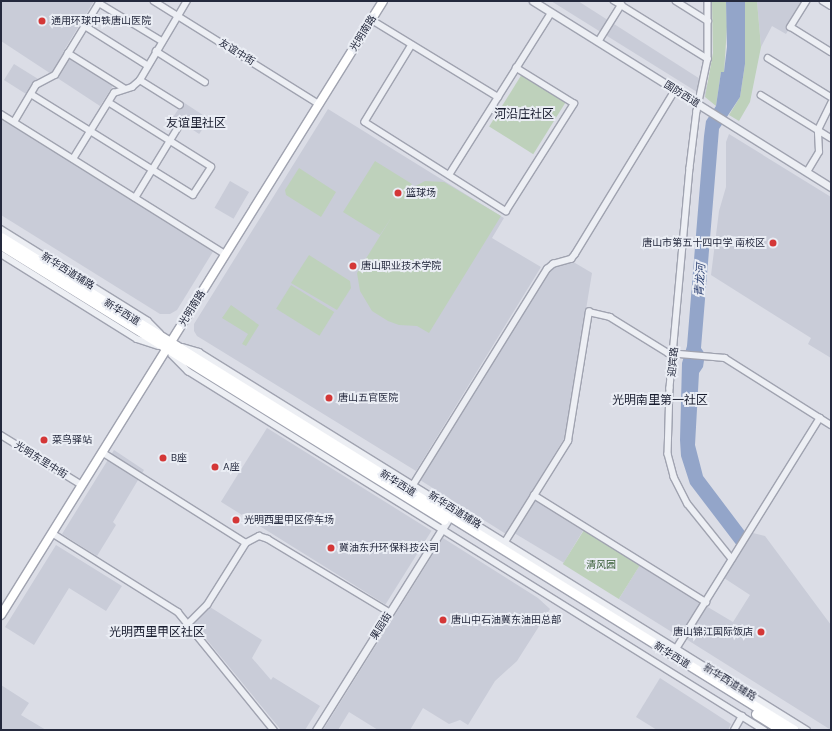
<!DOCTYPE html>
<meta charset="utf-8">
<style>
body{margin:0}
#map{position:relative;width:832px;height:731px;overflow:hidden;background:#dbdde6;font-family:"DM Sans","Noto Sans SC",sans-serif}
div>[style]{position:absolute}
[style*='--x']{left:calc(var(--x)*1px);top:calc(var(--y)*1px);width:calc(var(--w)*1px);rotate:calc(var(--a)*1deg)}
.built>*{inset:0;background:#c9ccd8;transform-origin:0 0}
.green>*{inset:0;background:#bed1bb;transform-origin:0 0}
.water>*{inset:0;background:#93a5c9}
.roads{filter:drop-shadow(1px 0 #a0a3b0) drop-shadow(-1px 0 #a0a3b0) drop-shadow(0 1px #a0a3b0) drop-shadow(0 -1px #a0a3b0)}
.minor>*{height:5.5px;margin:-2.75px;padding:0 2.75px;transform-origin:2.75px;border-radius:2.75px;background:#edeff4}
.tertiary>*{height:7px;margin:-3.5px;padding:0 3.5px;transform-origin:3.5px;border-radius:3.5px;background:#edeff4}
.secondary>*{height:8px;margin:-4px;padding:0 4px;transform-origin:4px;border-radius:4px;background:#fff}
.primary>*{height:9px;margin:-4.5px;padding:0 4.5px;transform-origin:4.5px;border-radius:4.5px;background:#fff}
.dots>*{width:11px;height:11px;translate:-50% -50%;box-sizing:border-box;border:2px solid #eaedf4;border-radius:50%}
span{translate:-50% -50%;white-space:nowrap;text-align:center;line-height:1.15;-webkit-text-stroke:4px #eaedf4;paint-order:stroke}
.poi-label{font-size:10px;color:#24293d}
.left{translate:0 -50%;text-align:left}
.right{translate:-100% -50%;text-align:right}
.street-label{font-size:10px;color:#24293d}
.park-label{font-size:10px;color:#335931}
.water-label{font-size:11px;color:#2d4172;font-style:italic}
.quarter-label{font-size:12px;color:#171b2d}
.frame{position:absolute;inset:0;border:2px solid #24293d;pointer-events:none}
</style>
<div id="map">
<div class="built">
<i style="clip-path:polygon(1px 1px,94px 1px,63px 52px,114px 84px,100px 106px,1px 41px)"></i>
<i style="clip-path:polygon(551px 1px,578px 1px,708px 84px,705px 97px)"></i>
<i style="clip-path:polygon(757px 1px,805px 1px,786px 34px,772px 26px,761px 47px)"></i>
<i style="left:14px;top:64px;width:28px;height:19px;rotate:32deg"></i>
<i style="left:183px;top:102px;width:31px;height:18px;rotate:33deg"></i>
<i style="clip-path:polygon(328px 109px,504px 218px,492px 238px,541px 267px,416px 471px,197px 336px,194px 331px,194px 324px)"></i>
<i style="clip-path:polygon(1px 119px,214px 250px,177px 310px,170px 314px,160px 314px,1px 215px)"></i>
<i style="clip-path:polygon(729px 134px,831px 197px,831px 358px,808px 344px,811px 338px,711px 275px,719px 211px,726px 187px,726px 142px)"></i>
<i style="left:230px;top:181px;width:22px;height:31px;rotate:30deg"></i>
<i style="clip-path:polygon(570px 260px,592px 273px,565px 437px,506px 534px,420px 480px,551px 269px)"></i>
<i style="left:267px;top:428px;width:194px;height:87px;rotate:32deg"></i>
<i style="clip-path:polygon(114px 450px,144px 470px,113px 522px,116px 525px,97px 556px,62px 534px)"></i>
<i style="left:535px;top:500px;width:57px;height:39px;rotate:31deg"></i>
<i style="clip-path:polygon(753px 533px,765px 536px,831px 625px,831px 730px,686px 639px,706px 606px,733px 622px,750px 595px,724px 578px)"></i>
<i style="clip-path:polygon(443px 538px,538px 598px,550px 609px,517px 661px,495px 681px,468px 725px,460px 720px,449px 724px,423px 708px,410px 730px,378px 730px,349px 712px,338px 730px,323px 730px)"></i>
<i style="clip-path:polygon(56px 545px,122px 586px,106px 611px,69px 588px,34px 645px,5px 627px)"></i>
<i style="left:640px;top:565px;width:72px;height:40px;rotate:32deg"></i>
<i style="clip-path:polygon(210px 607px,262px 640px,252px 658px,271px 680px,273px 677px,320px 706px,305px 730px,281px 730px,193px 623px)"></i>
<i style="clip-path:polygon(660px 678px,731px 724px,728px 730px,657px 730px,636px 717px)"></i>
<i style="clip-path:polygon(1px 685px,29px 703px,21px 715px,46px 730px,1px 730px)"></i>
</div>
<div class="green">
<i style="clip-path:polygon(712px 1px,726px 1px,727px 27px,724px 73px,721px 72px,716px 106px,705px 97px,713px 53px)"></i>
<i style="clip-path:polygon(745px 1px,757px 1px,761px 47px,750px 102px,739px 121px,729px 115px,740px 97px,745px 64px)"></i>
<i style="left:522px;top:74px;width:52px;height:62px;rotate:32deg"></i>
<i style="clip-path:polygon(375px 161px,412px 184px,408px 190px,425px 181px,444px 182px,501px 216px,429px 333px,417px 326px,399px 325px,388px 321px,372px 311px,360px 291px,357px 273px,393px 215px,380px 235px,343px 212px)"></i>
<i style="clip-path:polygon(299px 168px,336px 192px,321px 217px,286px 195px,285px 190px)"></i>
<i style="clip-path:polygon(309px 255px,350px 281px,351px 288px,337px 310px,291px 283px)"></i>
<i style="left:291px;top:285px;width:51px;height:28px;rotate:32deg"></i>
<i style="clip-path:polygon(231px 305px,259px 325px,246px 346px,242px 344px,248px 334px,222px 318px)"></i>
<i style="left:584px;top:530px;width:66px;height:40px;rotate:32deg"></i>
</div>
<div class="water">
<i style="clip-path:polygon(726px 1px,745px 1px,745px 64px,740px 97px,719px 129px,701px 348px,705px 354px,703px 367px,699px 373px,695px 445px,703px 476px,746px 533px,738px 547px,690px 484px,681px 456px,680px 440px,682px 363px,687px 346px,704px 136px,706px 121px,716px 106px,721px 72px,724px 72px,727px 47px)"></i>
</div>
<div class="roads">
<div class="minor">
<i style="--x:154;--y:1;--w:195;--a:32"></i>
<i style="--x:620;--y:1;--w:4;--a:76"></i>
<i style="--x:621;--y:5;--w:102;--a:31.8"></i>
<i style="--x:676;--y:1;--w:38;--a:32"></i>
<i style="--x:708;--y:1;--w:58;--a:90"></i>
<i style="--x:708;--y:59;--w:53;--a:101.9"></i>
<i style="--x:697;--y:111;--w:57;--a:97"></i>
<i style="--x:690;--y:168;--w:221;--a:95.2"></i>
<i style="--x:670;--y:388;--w:66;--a:91.7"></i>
<i style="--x:668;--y:454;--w:24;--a:75"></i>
<i style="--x:674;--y:477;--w:30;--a:63"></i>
<i style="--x:688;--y:504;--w:70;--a:51.3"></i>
<i style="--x:807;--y:1;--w:31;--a:122"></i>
<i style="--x:791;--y:27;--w:47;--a:32"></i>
<i style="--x:823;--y:1;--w:9;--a:32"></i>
<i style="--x:372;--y:20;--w:148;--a:31.4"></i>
<i style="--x:85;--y:26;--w:73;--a:32.2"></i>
<i style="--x:598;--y:42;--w:44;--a:-58.1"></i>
<i style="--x:621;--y:5;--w:8;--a:-150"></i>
<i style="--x:412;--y:45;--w:90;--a:121.4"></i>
<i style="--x:365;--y:122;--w:167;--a:32.3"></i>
<i style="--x:506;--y:211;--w:127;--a:-57.6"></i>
<i style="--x:574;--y:104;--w:68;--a:-148.2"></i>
<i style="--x:156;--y:51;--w:58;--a:32.3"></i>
<i style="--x:68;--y:53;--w:66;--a:32"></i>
<i style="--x:768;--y:58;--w:74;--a:31.8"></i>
<i style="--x:140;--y:80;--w:47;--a:32"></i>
<i style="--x:31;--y:94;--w:191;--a:31.9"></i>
<i style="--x:193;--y:195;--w:33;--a:-57"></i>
<i style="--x:211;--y:167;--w:120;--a:-147.9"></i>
<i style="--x:761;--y:95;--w:82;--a:31.6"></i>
<i style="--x:1;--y:114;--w:264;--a:32"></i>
<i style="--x:14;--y:122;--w:43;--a:-59.3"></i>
<i style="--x:36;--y:85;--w:21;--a:-28"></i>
<i style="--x:55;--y:75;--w:84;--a:-58.6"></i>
<i style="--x:99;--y:3;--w:74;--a:31.1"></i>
<i style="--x:73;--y:159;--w:78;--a:-58.2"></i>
<i style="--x:114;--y:93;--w:19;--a:-18"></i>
<i style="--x:132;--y:87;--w:11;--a:-41"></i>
<i style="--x:140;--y:80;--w:92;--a:-59.3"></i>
<i style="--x:807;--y:172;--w:23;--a:-59"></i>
<i style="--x:819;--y:152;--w:22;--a:-93"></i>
<i style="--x:818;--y:130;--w:30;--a:-64"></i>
<i style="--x:449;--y:175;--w:191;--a:-57.8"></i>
<i style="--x:135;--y:198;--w:84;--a:-58.6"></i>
<i style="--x:1;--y:229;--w:173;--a:32"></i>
<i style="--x:148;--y:321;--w:17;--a:45"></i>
<i style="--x:1;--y:254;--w:160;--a:32"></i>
<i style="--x:137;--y:339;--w:22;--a:18"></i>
<i style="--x:182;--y:347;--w:18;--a:16"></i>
<i style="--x:199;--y:352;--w:716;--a:31.87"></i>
<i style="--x:172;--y:355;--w:23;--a:45"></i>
<i style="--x:188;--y:371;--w:679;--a:31.93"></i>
<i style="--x:1;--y:435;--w:95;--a:31.7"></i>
<i style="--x:102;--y:452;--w:170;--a:32.3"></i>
<i style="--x:413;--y:485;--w:254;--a:-58.2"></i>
<i style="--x:547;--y:269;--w:8;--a:-40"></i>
<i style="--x:553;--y:264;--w:19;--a:-16"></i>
<i style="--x:571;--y:259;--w:6;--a:-51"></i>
<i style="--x:575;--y:254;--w:192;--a:-58.6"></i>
<i style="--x:534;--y:495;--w:203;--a:31.9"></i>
<i style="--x:52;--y:533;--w:149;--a:32.1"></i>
<i style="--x:178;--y:612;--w:152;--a:50.9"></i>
<i style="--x:505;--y:542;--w:119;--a:-58"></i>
<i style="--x:568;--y:441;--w:131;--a:-80.8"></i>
<i style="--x:589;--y:312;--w:22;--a:13"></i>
<i style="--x:610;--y:317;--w:68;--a:31.8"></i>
<i style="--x:668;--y:353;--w:57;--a:5"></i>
<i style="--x:725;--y:358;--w:125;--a:32.3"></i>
<i style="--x:188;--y:624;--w:27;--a:-45"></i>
<i style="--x:207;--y:605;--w:73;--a:-57.8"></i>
<i style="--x:246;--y:543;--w:15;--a:-28"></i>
<i style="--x:259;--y:536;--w:9;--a:18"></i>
<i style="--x:268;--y:539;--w:141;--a:31.1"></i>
<i style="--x:676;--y:649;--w:272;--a:-58.1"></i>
<i style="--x:734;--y:730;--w:16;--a:-60"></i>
</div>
<div class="tertiary">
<i style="--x:533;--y:1;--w:351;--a:32"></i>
<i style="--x:316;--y:730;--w:247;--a:-57.9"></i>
</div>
<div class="secondary">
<i style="--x:1;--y:615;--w:723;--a:-58.11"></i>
</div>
<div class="primary">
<i style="--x:1;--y:237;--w:934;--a:31.87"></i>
<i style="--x:1;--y:245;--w:521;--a:31.83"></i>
<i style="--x:756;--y:714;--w:31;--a:32"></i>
</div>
</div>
<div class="dots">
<i style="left:42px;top:21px;background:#d43737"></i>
<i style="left:398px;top:193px;background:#d43737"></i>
<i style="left:773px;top:243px;background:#d43737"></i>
<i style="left:353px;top:266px;background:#d43737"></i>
<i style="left:329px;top:398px;background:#d43737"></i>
<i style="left:44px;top:440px;background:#d43737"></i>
<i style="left:163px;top:458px;background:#d43737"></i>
<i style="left:215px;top:467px;background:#d43737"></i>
<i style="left:236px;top:520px;background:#d43737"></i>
<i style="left:331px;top:548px;background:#d43737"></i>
<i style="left:443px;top:620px;background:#d43737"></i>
<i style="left:761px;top:632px;background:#d43737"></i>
</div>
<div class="poi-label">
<span class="left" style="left:51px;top:21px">通用环球中铁唐山医院</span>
<span class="left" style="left:406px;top:193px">篮球场</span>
<span class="right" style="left:765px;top:243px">唐山市第五十四中学 南校区</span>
<span class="left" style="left:361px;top:266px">唐山职业技术学院</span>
<span class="left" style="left:338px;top:398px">唐山五官医院</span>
<span class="left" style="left:52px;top:440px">菜鸟驿站</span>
<span class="left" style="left:171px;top:458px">B座</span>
<span class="left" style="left:223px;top:467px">A座</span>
<span class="left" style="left:244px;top:520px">光明西里甲区停车场</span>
<span class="left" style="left:339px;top:548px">冀油东升环保科技公司</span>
<span class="left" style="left:451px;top:620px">唐山中石油冀东油田总部</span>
<span class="right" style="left:753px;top:632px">唐山锦江国际饭店</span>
</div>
<div class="street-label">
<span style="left:363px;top:33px;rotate:-58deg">光明南路</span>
<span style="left:237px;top:52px;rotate:32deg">友谊中街</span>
<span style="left:682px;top:94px;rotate:32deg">国防西道</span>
<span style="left:68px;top:271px;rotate:32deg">新华西道辅路</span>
<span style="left:192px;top:308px;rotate:-58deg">光明南路</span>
<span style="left:122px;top:312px;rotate:32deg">新华西道</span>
<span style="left:673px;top:362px;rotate:-84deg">迎宾路</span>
<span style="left:41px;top:460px;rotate:32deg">光明东里中街</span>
<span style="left:398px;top:483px;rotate:32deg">新华西道</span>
<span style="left:455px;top:510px;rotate:32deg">新华西道辅路</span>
<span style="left:381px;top:626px;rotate:-58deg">果园街</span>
<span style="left:672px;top:655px;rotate:32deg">新华西道</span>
<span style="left:730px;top:682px;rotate:32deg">新华西道辅路</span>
</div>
<div class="park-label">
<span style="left:601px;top:565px">清风园</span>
</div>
<div class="water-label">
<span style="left:700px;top:280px;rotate:-86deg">青龙河</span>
</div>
<div class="quarter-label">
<span style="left:524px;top:115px">河沿庄社区</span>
<span style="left:196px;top:124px">友谊里社区</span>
<span style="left:660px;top:401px">光明南里第一社区</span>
<span style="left:157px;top:633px">光明西里甲区社区</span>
</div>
<div class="frame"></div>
</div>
